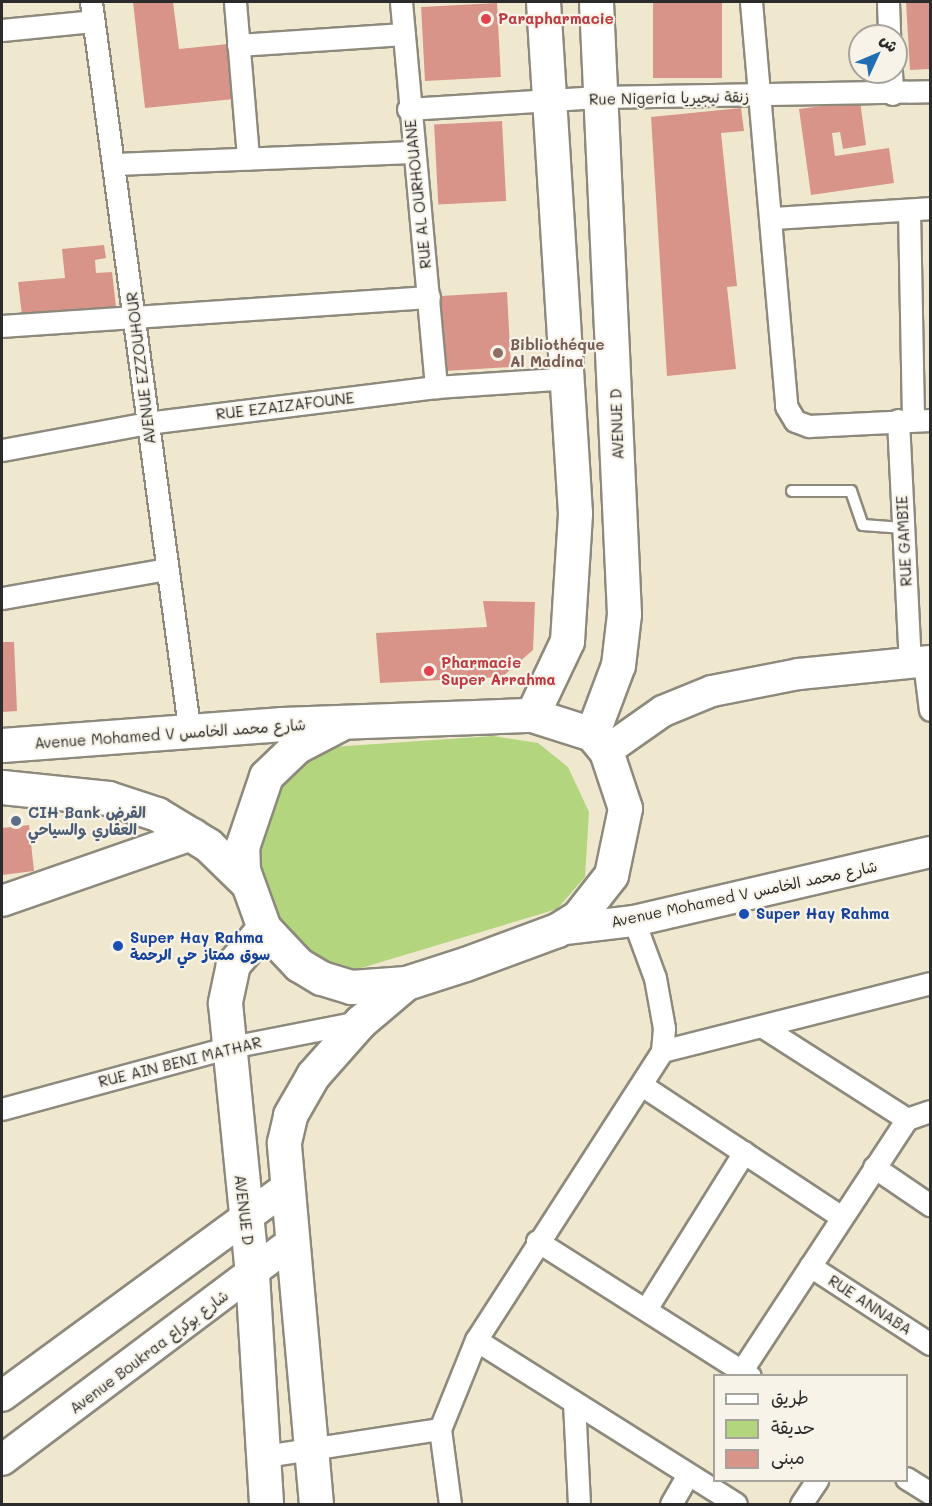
<!DOCTYPE html>
<meta charset="utf-8">
<style>
body{margin:0}
#map{position:relative;width:932px;height:1506px;overflow:hidden;background:#efe8cf;font-family:Mali,"Playpen Sans Arabic",sans-serif}
div>[style]{position:absolute}
[style*='--x']{left:calc(var(--x)*1px);top:calc(var(--y)*1px);width:calc(var(--w)*1px);rotate:calc(var(--a)*1deg)}
.green>*{inset:0;background:#b3d57d}
.building>*{inset:0;background:#d89489;transform-origin:0 0}
.roads{filter:drop-shadow(2px 0 #8d8a7d) drop-shadow(-2px 0 #8d8a7d) drop-shadow(0 2px #8d8a7d) drop-shadow(0 -2px #8d8a7d)}
.lane>*{height:10px;margin:-5px;padding:0 5px;transform-origin:5px;border-radius:5px;background:#fff}
.street>*{height:21px;margin:-10.5px;padding:0 10.5px;transform-origin:10.5px;border-radius:10.5px;background:#fff}
.secondary>*{height:30px;margin:-15px;padding:0 15px;transform-origin:15px;border-radius:15px;background:#fff}
.primary>*{height:33px;margin:-16.5px;padding:0 16.5px;transform-origin:16.5px;border-radius:16.5px;background:#fff}
.dots>*{width:16px;height:16px;translate:-50% -50%;box-sizing:border-box;border:3px solid #f7f3e8;border-radius:50%}
span{translate:-50% -50%;white-space:nowrap;text-align:center;line-height:1.15;-webkit-text-stroke:4.5px #f7f3e8;paint-order:stroke}
.health-label{font-size:15px;color:#be3a42;font-weight:700}
.left{translate:0 -50%;text-align:left}
.street-label{font-size:15px;color:#2b2b2b}
.education-label{font-size:15px;color:#785e54;font-weight:700}
.service-label{font-size:15px;color:#4e5e75;font-weight:700}
.transit-label{font-size:15px;color:#164399;font-weight:700}
.frame{position:absolute;inset:0;border:3px solid #2b2b2b;pointer-events:none}
.legend{position:absolute;left:713px;top:1374px;width:195px;height:108px;box-sizing:border-box;background:#f7f3e8;border:2px solid #a5a39c;margin:0;padding:8px 10px;list-style:none;font-size:18px;color:#2b2b2b}
.legend li{display:flex;align-items:center;gap:12px;height:30px}
.legend b{width:30px;border:2px solid #a5a39c}
.north{position:absolute;left:848px;top:24px;width:60px;height:60px;box-sizing:border-box;background:#f7f3e8;border:2px solid #a5a39c;border-radius:50%;rotate:46deg;font-size:16px;font-weight:700;line-height:24px;text-align:center;color:#2b2b2b}
.north::after{content:'';display:block;margin:auto;width:21px;height:27px;background:#1f6fb2;clip-path:polygon(50% 0,100% 100%,50% 72%,0 100%)}
</style>
<div id="map">
<div class="green">
<i style="clip-path:polygon(493px 736px,538px 743px,568px 767px,589px 812px,585px 877px,557px 909px,348px 972px,305px 951px,270px 914px,254px 874px,254px 837px,269px 796px,293px 764px,332px 747px)"></i>
</div>
<div class="building">
<i style="clip-path:polygon(133px 2px,173px 2px,179px 49px,228px 44px,234px 99px,145px 108px)"></i>
<i style="left:653px;top:2px;width:69px;height:76px"></i>
<i style="clip-path:polygon(906px 2px,930px 2px,930px 69px,910px 70px)"></i>
<i style="left:497px;top:3px;width:74px;height:76px;rotate:87deg"></i>
<i style="clip-path:polygon(860px 101px,866px 145px,843px 149px,840px 132px,832px 133px,835px 156px,889px 148px,894px 183px,811px 195px,799px 109px)"></i>
<i style="clip-path:polygon(741px 108px,744px 131px,721px 133px,737px 286px,727px 287px,736px 369px,667px 376px,651px 117px)"></i>
<i style="left:502px;top:121px;width:80px;height:68px;rotate:87deg"></i>
<i style="clip-path:polygon(104px 245px,106px 258px,95px 260px,96px 273px,112px 272px,116px 307px,22px 315px,18px 282px,65px 278px,62px 249px)"></i>
<i style="clip-path:polygon(507px 292px,511px 367px,445px 371px,444px 350px,439px 350px,441px 296px)"></i>
<i style="clip-path:polygon(483px 601px,535px 602px,533px 650px,502px 677px,380px 683px,376px 633px,487px 627px)"></i>
<i style="clip-path:polygon(2px 642px,14px 642px,17px 711px,2px 712px)"></i>
<i style="clip-path:polygon(29px 825px,34px 871px,2px 875px,2px 828px)"></i>
</div>
<div class="roads">
<div class="lane">
<i style="--x:792;--y:491;--w:59;--a:0"></i>
<i style="--x:851;--y:491;--w:36;--a:71"></i>
<i style="--x:863;--y:525;--w:40;--a:4.3"></i>
</div>
<div class="street">
<i style="--x:91;--y:2;--w:739;--a:82.3"></i>
<i style="--x:235;--y:2;--w:157;--a:85.2"></i>
<i style="--x:401;--y:2;--w:387;--a:84.8"></i>
<i style="--x:751;--y:2;--w:406;--a:85"></i>
<i style="--x:786;--y:406;--w:17;--a:59"></i>
<i style="--x:795;--y:421;--w:15;--a:20"></i>
<i style="--x:809;--y:426;--w:121;--a:-2.8"></i>
<i style="--x:888;--y:2;--w:34;--a:88"></i>
<i style="--x:2;--y:30;--w:91;--a:-5.6"></i>
<i style="--x:238;--y:45;--w:166;--a:-3.8"></i>
<i style="--x:891;--y:72;--w:22;--a:87"></i>
<i style="--x:408;--y:109;--w:191;--a:-3.6"></i>
<i style="--x:599;--y:97;--w:331;--a:-1"></i>
<i style="--x:113;--y:164;--w:301;--a:-2.3"></i>
<i style="--x:909;--y:210;--w:210;--a:88.9"></i>
<i style="--x:772;--y:218;--w:158;--a:-3.6"></i>
<i style="--x:2;--y:326;--w:428;--a:-3.9"></i>
<i style="--x:898;--y:420;--w:242;--a:87.2"></i>
<i style="--x:2;--y:450;--w:147;--a:-10.5"></i>
<i style="--x:147;--y:423;--w:291;--a:-7.1"></i>
<i style="--x:436;--y:387;--w:134;--a:-3.8"></i>
<i style="--x:2;--y:598;--w:168;--a:-10"></i>
<i style="--x:930;--y:657;--w:8;--a:140"></i>
<i style="--x:924;--y:662;--w:48;--a:82.9"></i>
<i style="--x:763;--y:1027;--w:171;--a:32.6"></i>
<i style="--x:662;--y:1051;--w:276;--a:-14.2"></i>
<i style="--x:643;--y:1086;--w:236;--a:33.4"></i>
<i style="--x:2;--y:1109;--w:232;--a:-15.2"></i>
<i style="--x:226;--y:1048;--w:136;--a:-11.1"></i>
<i style="--x:874;--y:1167;--w:68;--a:34.2"></i>
<i style="--x:537;--y:1241;--w:252;--a:32.4"></i>
<i style="--x:810;--y:1266;--w:143;--a:33"></i>
<i style="--x:646;--y:1309;--w:185;--a:-58"></i>
<i style="--x:476;--y:1340;--w:307;--a:32.2"></i>
<i style="--x:742;--y:1370;--w:300;--a:-56.7"></i>
<i style="--x:907;--y:1119;--w:24;--a:-19"></i>
<i style="--x:574;--y:1402;--w:102;--a:87.2"></i>
<i style="--x:265;--y:1456;--w:177;--a:-8.8"></i>
<i style="--x:906;--y:1478;--w:28;--a:32"></i>
<i style="--x:450;--y:1504;--w:76;--a:-97.6"></i>
<i style="--x:440;--y:1429;--w:96;--a:-68"></i>
<i style="--x:476;--y:1340;--w:344;--a:-57.2"></i>
<i style="--x:662;--y:1051;--w:23;--a:-85"></i>
<i style="--x:664;--y:1028;--w:51;--a:-100.2"></i>
<i style="--x:655;--y:978;--w:61;--a:-110.2"></i>
<i style="--x:671;--y:1504;--w:34;--a:-60"></i>
<i style="--x:801;--y:1504;--w:29;--a:-56"></i>
</div>
<div class="secondary">
<i style="--x:606;--y:751;--w:70;--a:-35.1"></i>
<i style="--x:663;--y:711;--w:53;--a:-22.2"></i>
<i style="--x:712;--y:691;--w:89;--a:-11.1"></i>
<i style="--x:799;--y:674;--w:132;--a:-5.7"></i>
<i style="--x:2;--y:901;--w:203;--a:-19.2"></i>
<i style="--x:557;--y:930;--w:78;--a:-6.7"></i>
<i style="--x:634;--y:921;--w:304;--a:-13.1"></i>
<i style="--x:2;--y:1396;--w:354;--a:-36.2"></i>
<i style="--x:2;--y:1460;--w:365;--a:-36.9"></i>
</div>
<div class="primary">
<i style="--x:532;--y:715;--w:82;--a:-64.7"></i>
<i style="--x:567;--y:641;--w:128;--a:-86.4"></i>
<i style="--x:575;--y:513;--w:512;--a:-93.58"></i>
<i style="--x:592;--y:734;--w:74;--a:-69.4"></i>
<i style="--x:618;--y:665;--w:51;--a:-83.3"></i>
<i style="--x:624;--y:614;--w:613;--a:-92.62"></i>
<i style="--x:2;--y:745;--w:281;--a:-4.3"></i>
<i style="--x:282;--y:724;--w:250;--a:-2.1"></i>
<i style="--x:532;--y:715;--w:63;--a:17.6"></i>
<i style="--x:592;--y:734;--w:22;--a:51"></i>
<i style="--x:606;--y:751;--w:60;--a:71.6"></i>
<i style="--x:625;--y:808;--w:68;--a:101.8"></i>
<i style="--x:611;--y:875;--w:53;--a:128.2"></i>
<i style="--x:578;--y:917;--w:25;--a:148"></i>
<i style="--x:557;--y:930;--w:98;--a:159.7"></i>
<i style="--x:465;--y:964;--w:62;--a:162.1"></i>
<i style="--x:406;--y:983;--w:55;--a:175.8"></i>
<i style="--x:351;--y:987;--w:31;--a:-163"></i>
<i style="--x:321;--y:978;--w:26;--a:-149"></i>
<i style="--x:299;--y:965;--w:51;--a:-133.4"></i>
<i style="--x:264;--y:928;--w:62;--a:-109.9"></i>
<i style="--x:243;--y:870;--w:23;--a:-92"></i>
<i style="--x:242;--y:847;--w:75;--a:-71.3"></i>
<i style="--x:266;--y:776;--w:42;--a:-44"></i>
<i style="--x:296;--y:747;--w:47;--a:-27.6"></i>
<i style="--x:2;--y:787;--w:107;--a:5.9"></i>
<i style="--x:108;--y:798;--w:52;--a:18.1"></i>
<i style="--x:157;--y:814;--w:60;--a:31.3"></i>
<i style="--x:208;--y:845;--w:53;--a:44.2"></i>
<i style="--x:264;--y:928;--w:48;--a:130.7"></i>
<i style="--x:233;--y:964;--w:40;--a:102"></i>
<i style="--x:225;--y:1003;--w:272;--a:84.3"></i>
<i style="--x:252;--y:1274;--w:230;--a:86.5"></i>
<i style="--x:316;--y:1504;--w:363;--a:-95.1"></i>
<i style="--x:284;--y:1142;--w:28;--a:-77"></i>
<i style="--x:290;--y:1115;--w:46;--a:-60.1"></i>
<i style="--x:313;--y:1075;--w:71;--a:-48.4"></i>
<i style="--x:360;--y:1022;--w:60;--a:-40.3"></i>
</div>
</div>
<div class="dots">
<i style="left:486px;top:19px;background:#e0444e"></i>
<i style="left:498px;top:353px;background:#8d6e63"></i>
<i style="left:429px;top:671px;background:#e0444e"></i>
<i style="left:16px;top:821px;background:#5c6f8a"></i>
<i style="left:744px;top:914px;background:#1a4fb4"></i>
<i style="left:118px;top:946px;background:#1a4fb4"></i>
</div>
<div class="health-label">
<span class="left" style="left:498px;top:19px">Parapharmacie</span>
<span class="left" style="left:441px;top:671px">Pharmacie<br>Super Arrahma</span>
</div>
<div class="street-label">
<span style="left:669px;top:98px;rotate:-1deg">Rue Nigeria زنقة نيجيريا</span>
<span style="left:418px;top:194px;rotate:-96deg">RUE AL OURHOUANE</span>
<span style="left:141px;top:368px;rotate:-97deg">AVENUE EZZOUHOUR</span>
<span style="left:285px;top:406px;rotate:-7deg">RUE EZAIZAFOUNE</span>
<span style="left:617px;top:424px;rotate:-92deg">AVENUE D</span>
<span style="left:904px;top:541px;rotate:-93deg">RUE GAMBIE</span>
<span style="left:170px;top:734px;rotate:-4deg">Avenue Mohamed V شارع محمد الخامس</span>
<span style="left:744px;top:894px;rotate:-12deg">Avenue Mohamed V شارع محمد الخامس</span>
<span style="left:180px;top:1062px;rotate:-14deg">RUE AIN BENI MATHAR</span>
<span style="left:244px;top:1210px;rotate:83deg">AVENUE D</span>
<span style="left:870px;top:1305px;rotate:33deg">RUE ANNABA</span>
<span style="left:149px;top:1352px;rotate:-37deg">Avenue Boukraa شارع بوكراع</span>
</div>
<div class="education-label">
<span class="left" style="left:510px;top:353px">Bibliothéque<br>Al Madina</span>
</div>
<div class="service-label">
<span class="left" style="left:28px;top:821px">CIH Bank القرض<br>العقاري والسياحي</span>
</div>
<div class="transit-label">
<span class="left" style="left:756px;top:914px">Super Hay Rahma</span>
<span class="left" style="left:130px;top:946px">Super Hay Rahma<br>سوق ممتاز حي الرحمة</span>
</div>
<div class="frame"></div>
<ul class="legend">
<li><b style="height:8px;background:#fff"></b>طريق</li>
<li><b style="height:16px;background:#b3d57d"></b>حديقة</li>
<li><b style="height:16px;background:#d89489"></b>مبنى</li>
</ul>
<div class="north">ش</div>
</div>
